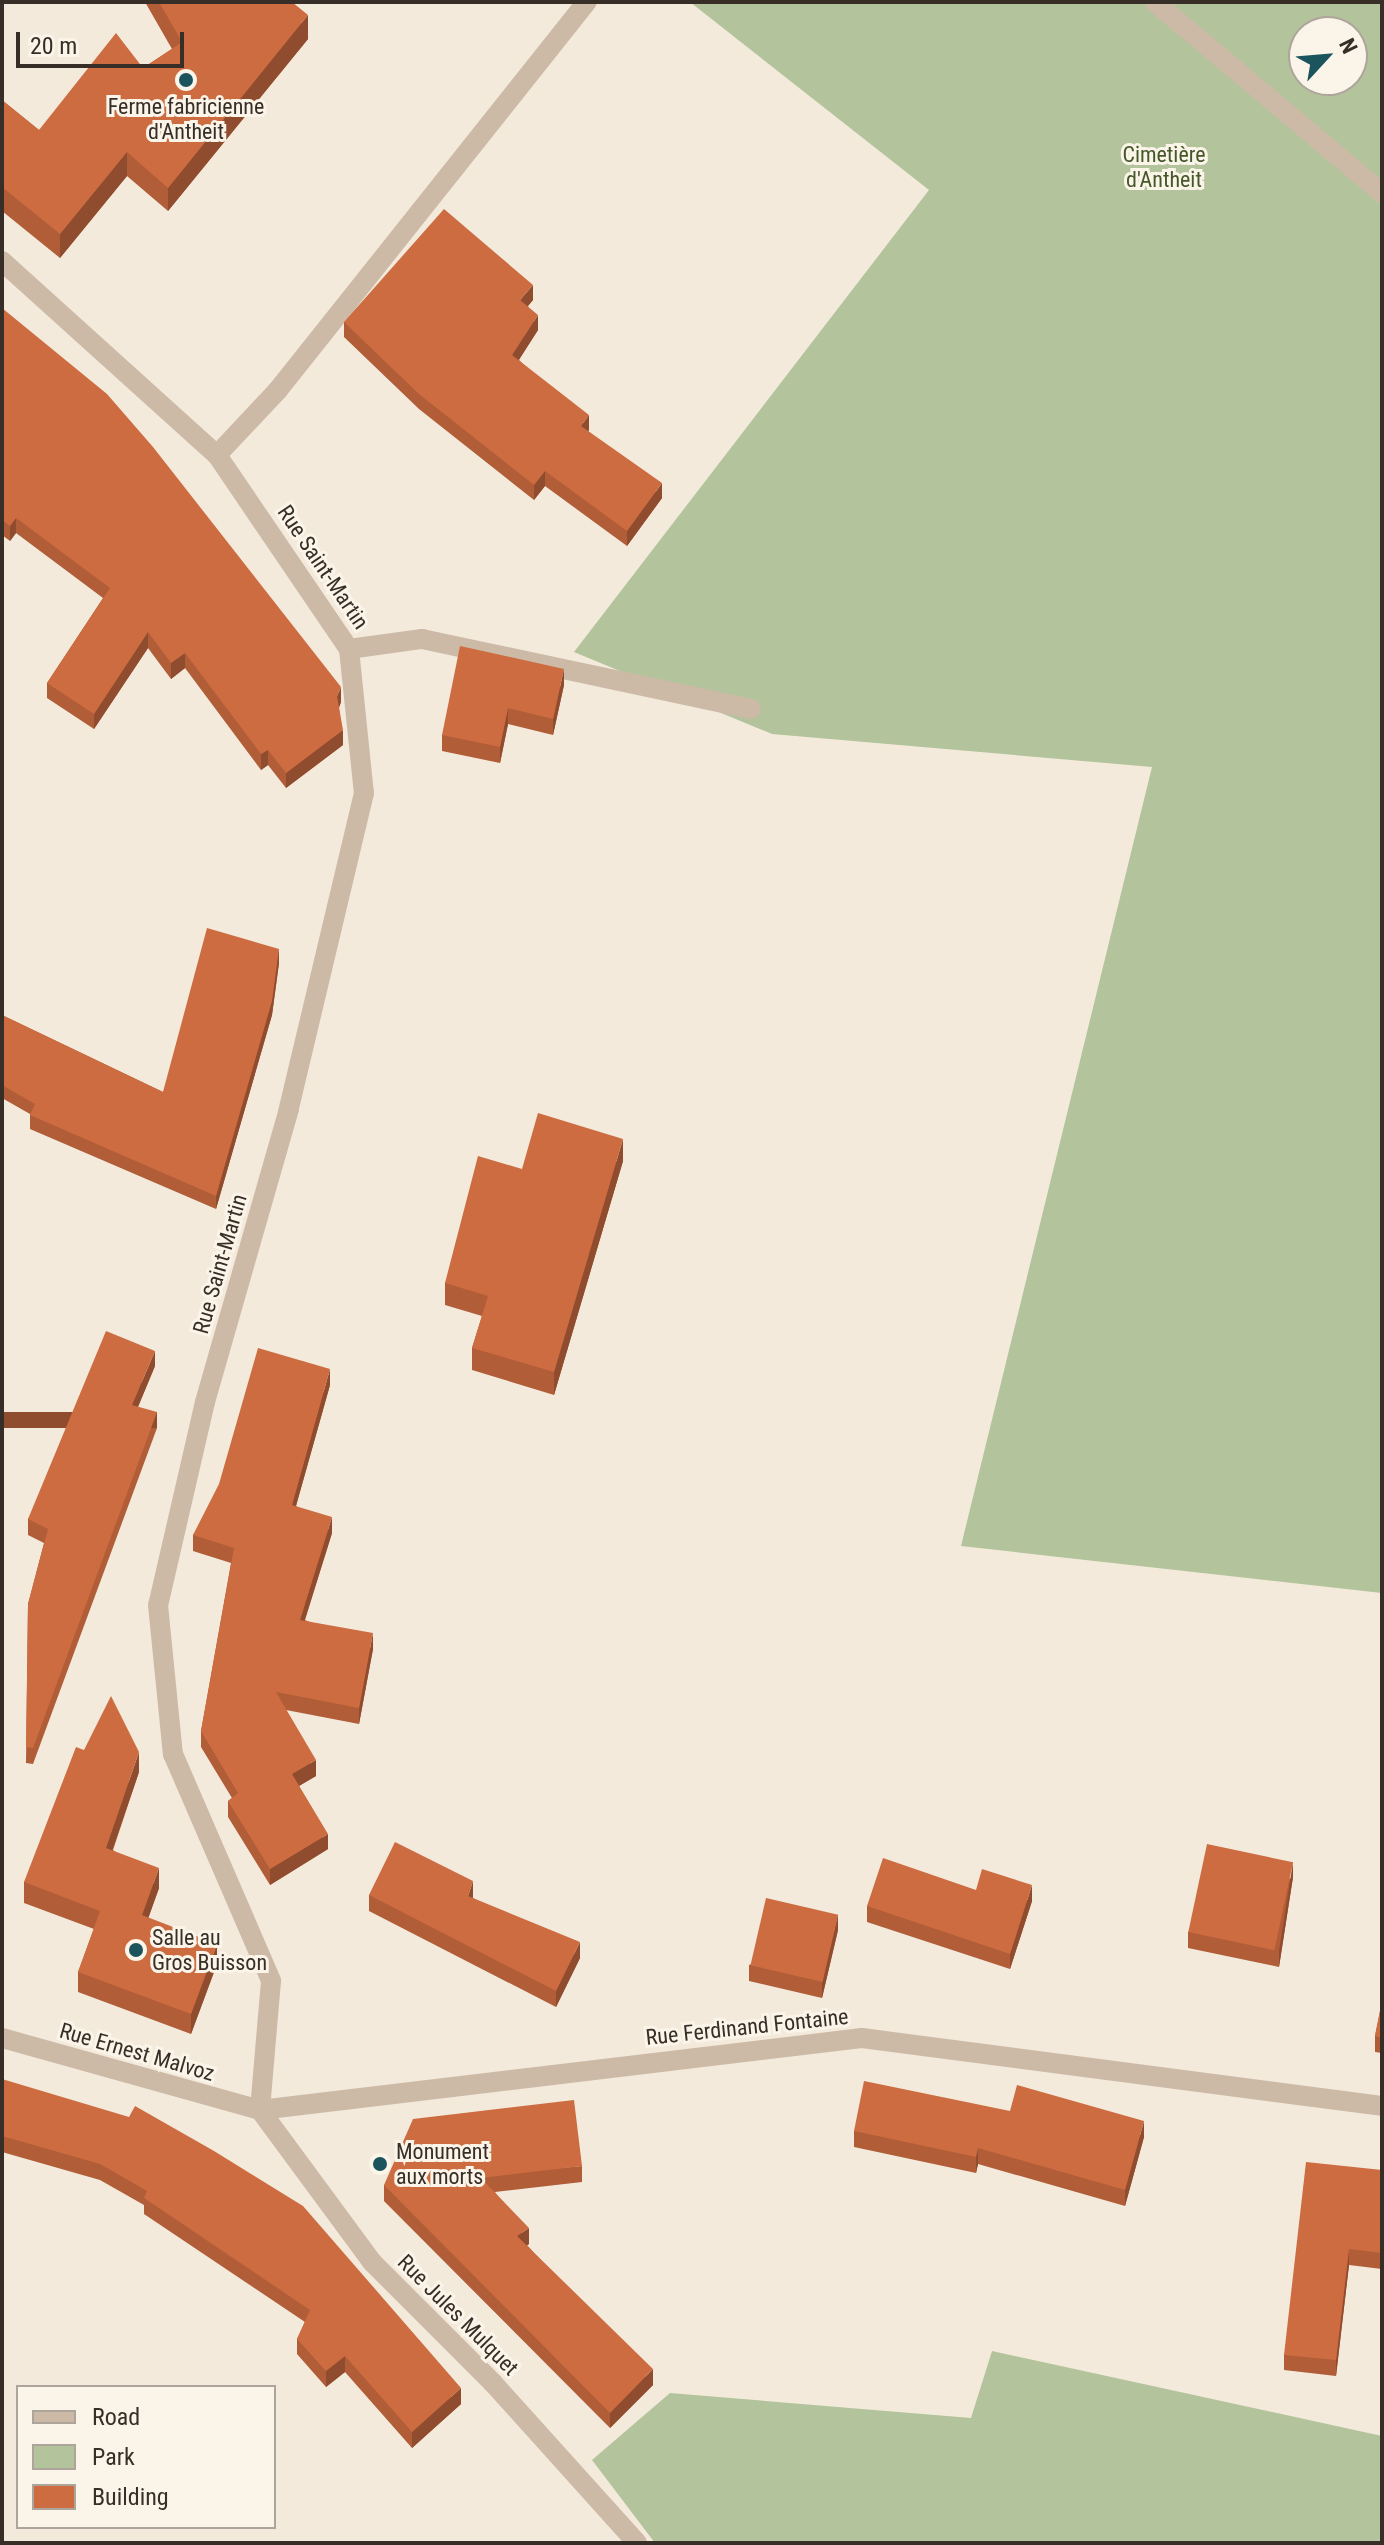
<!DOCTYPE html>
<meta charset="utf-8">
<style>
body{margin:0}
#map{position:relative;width:1384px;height:2545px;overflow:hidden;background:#f3eadc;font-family:"Roboto Condensed",sans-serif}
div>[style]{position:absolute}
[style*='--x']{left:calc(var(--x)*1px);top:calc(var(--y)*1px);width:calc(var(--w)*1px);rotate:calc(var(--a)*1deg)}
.green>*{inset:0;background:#b3c39b}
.minor>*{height:20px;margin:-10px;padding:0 10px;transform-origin:10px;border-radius:10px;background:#ccbaa7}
.wall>*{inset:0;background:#b05d38}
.shaded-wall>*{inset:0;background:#904c2e;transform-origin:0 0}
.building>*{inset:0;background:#cd6c41;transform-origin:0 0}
.dots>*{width:22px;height:22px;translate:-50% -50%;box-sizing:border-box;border:4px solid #fbf4e8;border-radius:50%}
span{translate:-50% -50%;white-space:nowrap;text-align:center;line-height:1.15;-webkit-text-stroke:6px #fbf4e8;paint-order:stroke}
.poi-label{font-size:22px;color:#382e28}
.left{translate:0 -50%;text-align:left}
.park-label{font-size:22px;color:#44582a}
.street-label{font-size:22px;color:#382e28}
.frame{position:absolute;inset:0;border:4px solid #382e28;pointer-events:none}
.legend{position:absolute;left:16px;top:2385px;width:260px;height:144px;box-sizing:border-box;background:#fbf4e8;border:2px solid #ada59b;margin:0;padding:10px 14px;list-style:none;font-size:24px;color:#382e28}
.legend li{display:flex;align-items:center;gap:16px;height:40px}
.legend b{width:40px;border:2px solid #ada59b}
.north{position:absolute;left:1288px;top:16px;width:80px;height:80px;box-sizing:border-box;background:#fbf4e8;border:2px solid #ada59b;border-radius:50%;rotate:64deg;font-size:22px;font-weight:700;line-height:32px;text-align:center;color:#382e28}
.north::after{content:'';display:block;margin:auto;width:28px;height:36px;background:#1b545c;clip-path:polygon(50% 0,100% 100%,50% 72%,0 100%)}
.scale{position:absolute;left:16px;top:32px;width:168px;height:36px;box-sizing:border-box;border:4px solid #382e28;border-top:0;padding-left:10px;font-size:24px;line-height:28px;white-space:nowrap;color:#382e28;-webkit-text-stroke:6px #fbf4e8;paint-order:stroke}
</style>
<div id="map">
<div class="green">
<i style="clip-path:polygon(evenodd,690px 2px,1382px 2px,1382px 1593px,961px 1546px,1152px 767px,772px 734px,574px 652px,929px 190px,690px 2px,1304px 32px,1352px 32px,1352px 80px,1304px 80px,1304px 32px)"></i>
<i style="clip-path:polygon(992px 2351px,1382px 2436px,1382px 2543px,655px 2543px,592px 2460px,670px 2393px,971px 2418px)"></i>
</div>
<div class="minor">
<i style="--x:1155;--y:2;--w:297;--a:40.1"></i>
<i style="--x:2;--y:261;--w:290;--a:42.1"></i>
<i style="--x:217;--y:455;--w:235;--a:55.8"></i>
<i style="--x:349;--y:649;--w:145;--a:84.1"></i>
<i style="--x:364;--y:793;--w:325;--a:103.4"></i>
<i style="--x:289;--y:1109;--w:305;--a:106"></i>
<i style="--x:205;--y:1402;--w:208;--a:103"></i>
<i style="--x:158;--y:1605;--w:150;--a:84.3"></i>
<i style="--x:173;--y:1754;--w:247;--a:66.6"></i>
<i style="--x:271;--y:1981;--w:129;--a:94.9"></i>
<i style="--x:217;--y:455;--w:89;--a:-46.8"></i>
<i style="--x:278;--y:390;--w:496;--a:-51.5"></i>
<i style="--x:349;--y:649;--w:74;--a:-7.8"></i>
<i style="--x:422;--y:639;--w:336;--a:12"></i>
<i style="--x:2;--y:2038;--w:268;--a:15.6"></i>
<i style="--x:260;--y:2110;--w:606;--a:-6.82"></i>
<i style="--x:862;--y:2038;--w:524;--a:7.45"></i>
<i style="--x:260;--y:2110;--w:189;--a:53.6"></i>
<i style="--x:372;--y:2262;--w:171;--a:45"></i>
<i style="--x:493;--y:2383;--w:215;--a:48"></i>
</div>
<div class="wall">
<i style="clip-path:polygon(145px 2px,292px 2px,308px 39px,168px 211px,127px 176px,60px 258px,2px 211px,2px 100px,39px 130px,143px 68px,172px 49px)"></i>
<i style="clip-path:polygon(533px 300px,528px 306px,538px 330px,519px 360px,589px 430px,588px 431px,662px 498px,627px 546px,545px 486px,534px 500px,419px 409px,344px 337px,344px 322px)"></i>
<i style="clip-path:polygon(2px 308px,341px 702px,339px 708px,343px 745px,286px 788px,268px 765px,261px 770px,185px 668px,171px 679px,148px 648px,94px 729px,47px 698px,47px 683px,103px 598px,16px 533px,10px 541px,2px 535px)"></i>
<i style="clip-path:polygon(564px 685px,553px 735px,508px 724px,500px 763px,442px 751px,442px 735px)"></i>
<i style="clip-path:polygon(279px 963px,272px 1015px,216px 1209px,30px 1129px,30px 1114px,2px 1098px,2px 1015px,163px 1092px)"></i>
<i style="clip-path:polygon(623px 1161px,554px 1395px,472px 1370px,472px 1348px,482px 1316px,445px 1305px,445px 1283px,522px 1169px)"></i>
<i style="clip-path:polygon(155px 1366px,138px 1407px,157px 1428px,33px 1764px,26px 1763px,28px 1604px,44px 1543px,28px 1535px,28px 1519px)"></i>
<i style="clip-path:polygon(330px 1385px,296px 1506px,332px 1533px,305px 1620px,373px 1649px,359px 1724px,286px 1710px,316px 1776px,299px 1786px,328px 1849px,270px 1885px,228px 1817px,228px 1801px,232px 1798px,201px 1747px,201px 1731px,231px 1563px,193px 1551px,193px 1535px)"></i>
<i style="clip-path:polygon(139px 1772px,113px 1850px,159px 1888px,148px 1918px,217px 1964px,191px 2034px,78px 1992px,78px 1972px,94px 1929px,24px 1903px,24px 1882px)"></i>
<i style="clip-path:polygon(1293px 1877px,1279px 1967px,1188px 1948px,1188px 1932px)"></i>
<i style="clip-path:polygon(976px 1890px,1032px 1901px,1010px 1969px,867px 1922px,867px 1906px)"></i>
<i style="clip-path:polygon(369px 1895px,473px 1898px,580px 1958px,556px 2007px,369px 1911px)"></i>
<i style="clip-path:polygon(838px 1930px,822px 1998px,749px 1981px,749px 1965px)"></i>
<i style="clip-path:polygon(1382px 2001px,1382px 2053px,1375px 2052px,1375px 2036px)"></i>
<i style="clip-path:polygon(2px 2079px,461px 2404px,412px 2448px,345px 2372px,326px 2387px,297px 2354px,297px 2339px,305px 2322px,144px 2214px,144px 2205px,100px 2180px,2px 2152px)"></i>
<i style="clip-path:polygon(1010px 2111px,1144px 2137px,1125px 2206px,978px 2164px,976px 2173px,854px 2147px,854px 2131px)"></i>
<i style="clip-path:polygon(582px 2166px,582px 2182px,495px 2192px,529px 2244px,527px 2245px,653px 2385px,610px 2428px,384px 2201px,384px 2185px)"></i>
<i style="clip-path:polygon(1382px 2170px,1382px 2269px,1349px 2265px,1336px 2376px,1284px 2370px,1284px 2355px)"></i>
</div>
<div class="shaded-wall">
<i style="clip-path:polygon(308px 15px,308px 39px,168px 211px,168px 188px)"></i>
<i style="clip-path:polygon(127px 152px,127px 176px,60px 258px,60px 234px)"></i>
<i style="clip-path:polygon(533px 285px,533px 300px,520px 315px,520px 300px)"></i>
<i style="clip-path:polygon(538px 315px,538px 330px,512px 370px,512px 355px)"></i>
<i style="clip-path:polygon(589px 415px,589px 430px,581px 441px,581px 426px)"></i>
<i style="clip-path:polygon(545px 471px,545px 486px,534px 500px,534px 485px)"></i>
<i style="clip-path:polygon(662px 483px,662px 498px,627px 546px,627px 531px)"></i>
<i style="clip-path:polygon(16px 518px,16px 533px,10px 541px,10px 526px)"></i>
<i style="clip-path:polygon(148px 632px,148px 648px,94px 729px,94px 714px)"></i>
<i style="clip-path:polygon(185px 653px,185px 668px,171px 679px,171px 663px)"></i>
<i style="clip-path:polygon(564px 669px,564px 685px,553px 735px,553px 719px)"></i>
<i style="clip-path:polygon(341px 687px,341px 702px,337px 712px,337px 696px)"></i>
<i style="clip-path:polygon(508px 708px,508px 724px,500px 763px,500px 747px)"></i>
<i style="clip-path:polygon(343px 730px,343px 745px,286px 788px,286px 773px)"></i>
<i style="clip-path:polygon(268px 750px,268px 765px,261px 770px,261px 754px)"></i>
<i style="clip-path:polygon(279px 949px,279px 963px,272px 1015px,216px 1209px,216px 1196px)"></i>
<i style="clip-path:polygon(623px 1139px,623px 1161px,554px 1395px,554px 1372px)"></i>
<i style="clip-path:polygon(155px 1351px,155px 1366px,132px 1421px,132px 1405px)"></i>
<i style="clip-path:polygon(330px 1369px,330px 1385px,292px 1520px,292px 1505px)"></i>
<i style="left:157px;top:1412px;width:16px;height:358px;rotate:90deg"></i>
<i style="clip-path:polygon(332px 1517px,332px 1533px,300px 1635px,300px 1620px)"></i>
<i style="clip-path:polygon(373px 1633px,373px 1649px,359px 1724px,359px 1708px)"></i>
<i style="clip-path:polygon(139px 1752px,139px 1772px,106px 1868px,106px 1848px)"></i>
<i style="clip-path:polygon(316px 1760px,316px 1776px,292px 1790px,292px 1774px)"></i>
<i style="clip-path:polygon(328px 1834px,328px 1849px,270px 1885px,270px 1869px)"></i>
<i style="clip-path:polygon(1293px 1862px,1293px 1877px,1279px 1967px,1279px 1951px)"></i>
<i style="clip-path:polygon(159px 1868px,159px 1888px,142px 1936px,142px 1915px)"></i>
<i style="clip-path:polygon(473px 1881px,473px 1897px,468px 1912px,468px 1896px)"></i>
<i style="clip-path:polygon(1032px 1885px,1032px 1901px,1010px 1969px,1010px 1954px)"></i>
<i style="clip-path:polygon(838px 1914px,838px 1930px,822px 1998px,822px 1982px)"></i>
<i style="clip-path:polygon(580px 1942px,580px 1958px,556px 2007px,556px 1991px)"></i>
<i style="clip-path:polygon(217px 1944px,217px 1964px,191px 2034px,191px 2014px)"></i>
<i style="clip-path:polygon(1144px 2121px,1144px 2137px,1125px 2206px,1125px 2190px)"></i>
<i style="clip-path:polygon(978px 2148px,978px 2164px,976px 2173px,976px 2157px)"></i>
<i style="clip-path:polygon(529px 2228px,529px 2244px,517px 2252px,517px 2236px)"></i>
<i style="clip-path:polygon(1349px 2249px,1349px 2265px,1336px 2376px,1336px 2360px)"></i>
<i style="clip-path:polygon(345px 2356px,345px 2372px,326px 2387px,326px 2371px)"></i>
<i style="clip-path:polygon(653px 2369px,653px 2385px,610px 2428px,610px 2413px)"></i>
<i style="clip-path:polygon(461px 2388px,461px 2404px,412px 2448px,412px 2432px)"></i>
</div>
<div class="building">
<i style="clip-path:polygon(159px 2px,292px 2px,308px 15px,168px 188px,127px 152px,60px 234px,2px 187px,2px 100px,39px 130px,116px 33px,143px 68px,182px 42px)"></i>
<i style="clip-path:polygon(444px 209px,533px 285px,520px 300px,538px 315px,512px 355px,589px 415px,581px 426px,662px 483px,627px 531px,545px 471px,534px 485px,419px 394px,344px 322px)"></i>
<i style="clip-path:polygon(2px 308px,107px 394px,153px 447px,341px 687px,337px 696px,343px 730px,286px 773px,268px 750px,261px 754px,185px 653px,171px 663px,148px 632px,94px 714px,47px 683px,110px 588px,16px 518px,10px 526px,2px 520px,2px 434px,3px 432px,2px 431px)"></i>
<i style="clip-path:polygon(460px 646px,564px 669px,553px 719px,508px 708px,500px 747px,442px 735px)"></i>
<i style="clip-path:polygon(207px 928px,279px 949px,272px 1001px,216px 1196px,30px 1115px,35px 1104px,2px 1085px,2px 1015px,163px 1092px)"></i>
<i style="clip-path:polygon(538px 1113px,623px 1139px,554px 1372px,472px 1348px,488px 1296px,445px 1283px,478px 1156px,522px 1169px)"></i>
<i style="clip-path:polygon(106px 1331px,155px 1351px,132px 1405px,157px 1412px,33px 1748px,26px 1747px,28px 1604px,48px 1529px,28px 1519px)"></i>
<i style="clip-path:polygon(258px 1348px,330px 1369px,292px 1505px,332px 1517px,300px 1620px,373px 1633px,359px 1708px,276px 1692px,316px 1760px,292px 1774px,328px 1834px,270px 1869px,228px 1801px,238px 1793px,201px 1731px,234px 1548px,193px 1535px,219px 1484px)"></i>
<i style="clip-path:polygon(111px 1696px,139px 1752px,106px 1848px,159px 1868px,142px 1915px,217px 1944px,191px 2014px,78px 1972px,100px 1911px,24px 1882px,76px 1747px,84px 1750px)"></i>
<i style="clip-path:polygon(395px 1842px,473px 1881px,468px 1896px,580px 1942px,556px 1991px,369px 1895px)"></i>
<i style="left:1207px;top:1844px;width:88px;height:90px;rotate:12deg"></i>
<i style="clip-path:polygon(883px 1858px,976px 1890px,982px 1869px,1032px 1885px,1010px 1954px,867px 1906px)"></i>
<i style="left:766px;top:1898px;width:74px;height:69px;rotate:13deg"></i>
<i style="clip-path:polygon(1382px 2001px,1382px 2038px,1375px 2036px)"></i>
<i style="clip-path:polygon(2px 2079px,129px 2117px,135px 2106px,214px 2151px,303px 2206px,461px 2388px,412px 2432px,345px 2356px,326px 2371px,297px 2339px,310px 2310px,144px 2198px,147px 2191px,100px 2164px,2px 2136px)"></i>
<i style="clip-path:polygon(864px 2081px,1010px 2111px,1017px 2085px,1144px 2121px,1125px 2190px,978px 2148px,976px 2157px,854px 2131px)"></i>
<i style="clip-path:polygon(574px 2100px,582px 2166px,481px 2178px,529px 2228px,517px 2236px,653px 2369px,610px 2413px,384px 2185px,413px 2119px)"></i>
<i style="clip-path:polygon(1306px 2162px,1382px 2170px,1382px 2253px,1349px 2249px,1336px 2360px,1284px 2355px)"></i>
</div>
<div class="dots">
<i style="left:186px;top:80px;background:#1b545c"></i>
<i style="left:136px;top:1950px;background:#1b545c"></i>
<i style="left:380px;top:2164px;background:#1b545c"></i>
</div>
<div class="poi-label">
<span style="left:186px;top:119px">Ferme fabricienne<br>d'Antheit</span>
<span class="left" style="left:152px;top:1950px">Salle au<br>Gros Buisson</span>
<span class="left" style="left:396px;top:2164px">Monument<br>aux morts</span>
</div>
<div class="park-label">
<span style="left:1164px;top:167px">Cimetière<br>d'Antheit</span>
</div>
<div class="street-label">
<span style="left:323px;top:567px;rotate:56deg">Rue Saint-Martin</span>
<span style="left:220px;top:1264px;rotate:-74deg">Rue Saint-Martin</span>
<span style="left:747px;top:2027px;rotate:-6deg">Rue Ferdinand Fontaine</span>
<span style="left:137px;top:2052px;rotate:16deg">Rue Ernest Malvoz</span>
<span style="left:458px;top:2315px;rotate:45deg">Rue Jules Mulquet</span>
</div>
<div class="frame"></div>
<ul class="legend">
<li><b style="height:10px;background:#ccbaa7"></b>Road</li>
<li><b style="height:22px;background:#b3c39b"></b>Park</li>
<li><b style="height:22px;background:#cd6c41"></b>Building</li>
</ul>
<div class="north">N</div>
<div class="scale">20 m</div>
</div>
